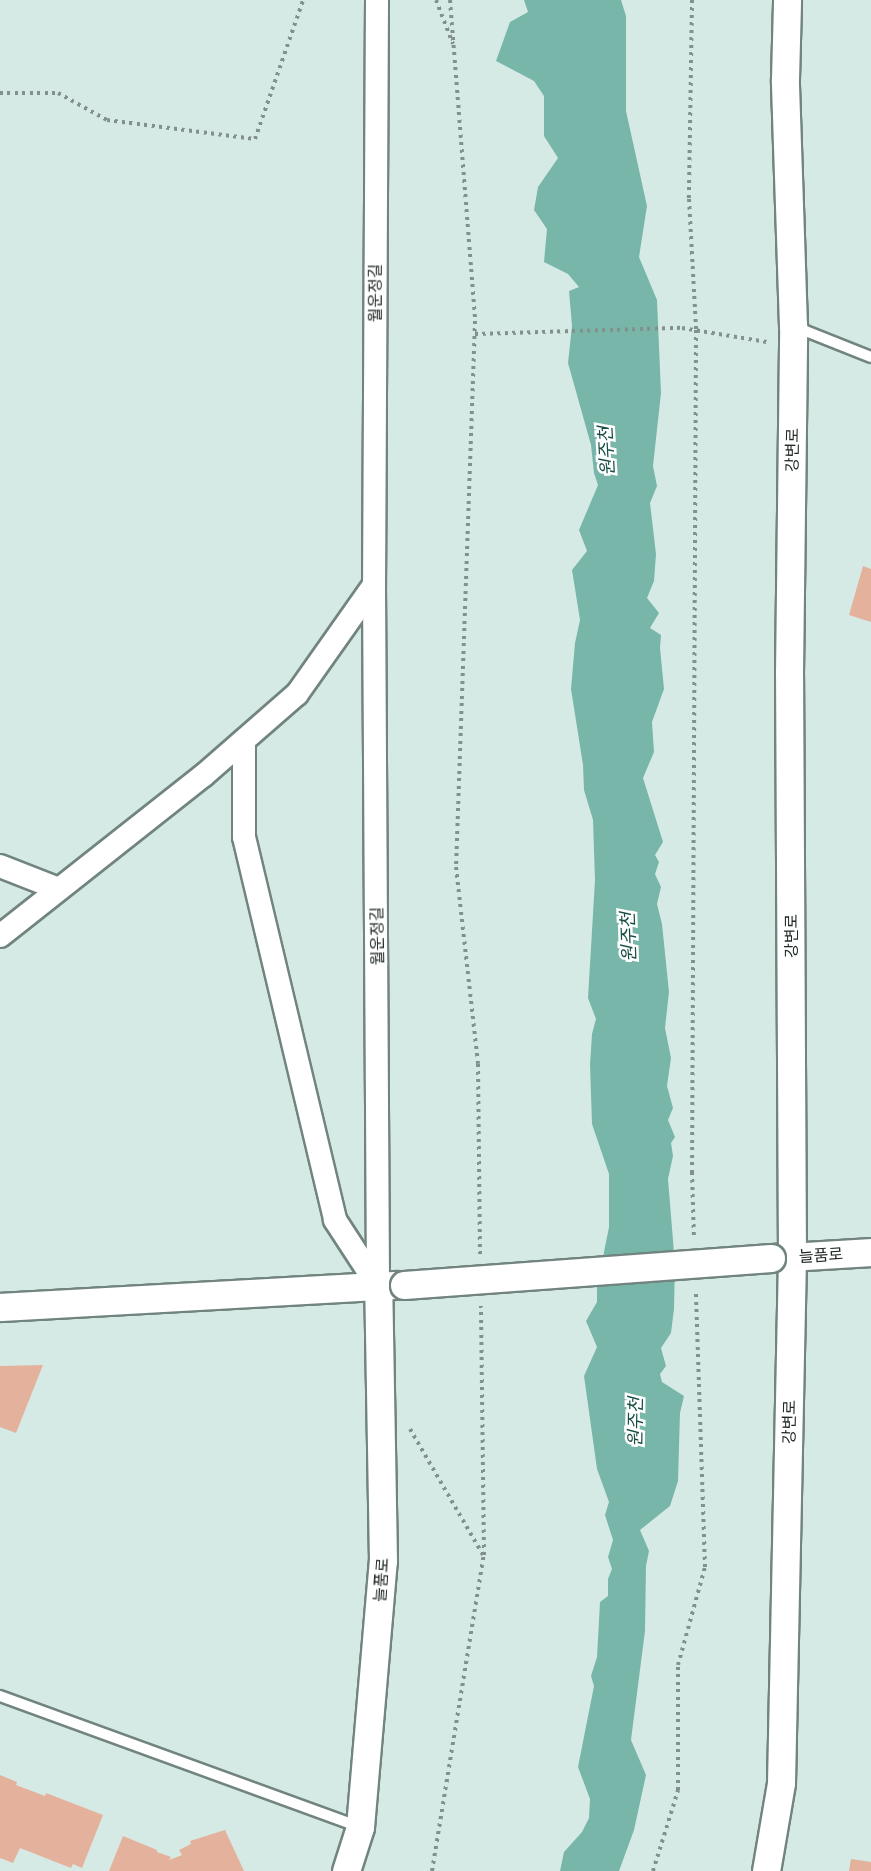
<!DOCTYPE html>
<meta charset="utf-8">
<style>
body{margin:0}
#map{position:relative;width:871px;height:1871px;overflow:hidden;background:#d6eae5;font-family:Merriweather,"Noto Sans KR",serif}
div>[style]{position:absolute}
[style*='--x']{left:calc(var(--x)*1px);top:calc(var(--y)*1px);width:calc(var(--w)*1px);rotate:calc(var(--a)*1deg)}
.water>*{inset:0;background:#78b6aa}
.building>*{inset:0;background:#e4b19c}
.path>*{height:4px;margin-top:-2px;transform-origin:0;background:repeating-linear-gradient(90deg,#83918e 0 3px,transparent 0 7.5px)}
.roads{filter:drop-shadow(2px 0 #71847f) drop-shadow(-2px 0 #71847f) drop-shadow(0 2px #71847f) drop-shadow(0 -2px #71847f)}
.service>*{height:10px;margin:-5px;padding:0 5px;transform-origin:5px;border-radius:5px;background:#fff}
.minor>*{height:22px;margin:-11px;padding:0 11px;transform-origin:11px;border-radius:11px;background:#fff}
.tertiary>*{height:27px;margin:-13.5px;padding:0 13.5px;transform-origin:13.5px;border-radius:13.5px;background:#fff}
.bridges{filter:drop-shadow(2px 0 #71847f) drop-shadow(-2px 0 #71847f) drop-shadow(0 2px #71847f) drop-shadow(0 -2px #71847f)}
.tertiary-bridge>*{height:27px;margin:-13.5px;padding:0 13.5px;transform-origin:13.5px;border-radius:13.5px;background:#fff}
span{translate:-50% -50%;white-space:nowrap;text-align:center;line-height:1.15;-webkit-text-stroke:5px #fff;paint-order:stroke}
.street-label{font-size:16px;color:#212927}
.water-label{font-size:18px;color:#174d44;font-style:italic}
</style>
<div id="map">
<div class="water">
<i style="clip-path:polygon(524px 0,621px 0,626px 16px,626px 111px,647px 206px,639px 257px,657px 300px,661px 393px,653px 466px,657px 486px,650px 503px,656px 554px,654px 581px,647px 598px,659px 613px,650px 628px,661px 635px,660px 648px,664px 689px,652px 722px,654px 752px,643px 778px,663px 842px,655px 855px,659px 862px,655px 874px,661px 887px,657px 904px,662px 924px,669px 992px,665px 1028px,671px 1058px,667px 1086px,673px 1108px,668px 1120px,675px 1137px,671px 1143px,673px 1156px,668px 1179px,675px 1265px,674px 1309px,671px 1333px,661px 1348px,666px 1366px,660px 1374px,662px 1382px,684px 1396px,680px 1413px,678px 1481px,670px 1506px,640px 1530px,649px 1551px,646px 1566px,645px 1631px,631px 1740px,646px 1775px,634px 1830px,619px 1871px,560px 1871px,564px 1852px,582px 1832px,589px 1818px,590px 1799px,578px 1767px,594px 1686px,591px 1676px,597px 1657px,600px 1602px,608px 1596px,608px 1579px,612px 1569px,608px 1557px,613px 1540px,605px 1515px,609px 1502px,597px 1469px,584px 1376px,597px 1347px,586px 1321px,597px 1302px,597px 1287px,609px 1227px,609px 1174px,592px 1124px,590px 1065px,592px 1034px,596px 1019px,588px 998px,595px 880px,593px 820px,584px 790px,583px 765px,571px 689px,575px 643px,580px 620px,572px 570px,587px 551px,579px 530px,598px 485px,594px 473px,591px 445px,568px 363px,572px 326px,569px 291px,579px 287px,568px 274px,544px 262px,547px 229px,534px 210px,538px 187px,558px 158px,544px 136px,544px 96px,534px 81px,496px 61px,510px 22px,528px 12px)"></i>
</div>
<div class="building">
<i style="clip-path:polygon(863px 566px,871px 569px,871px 622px,849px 615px)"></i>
<i style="clip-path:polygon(43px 1365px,16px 1433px,0 1427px,0 1366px)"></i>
<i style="clip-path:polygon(0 1775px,17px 1782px,16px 1785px,45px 1796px,46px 1793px,103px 1815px,82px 1868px,73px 1864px,71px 1868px,20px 1848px,13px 1863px,0 1858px)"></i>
<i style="clip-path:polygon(225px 1830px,244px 1871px,109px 1871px,123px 1836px,157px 1850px,157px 1852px,171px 1857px,169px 1860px,182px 1855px,179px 1850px,191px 1844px,190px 1841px)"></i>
<i style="clip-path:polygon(851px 1859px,871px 1862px,871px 1871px,849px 1871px)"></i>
</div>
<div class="path">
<i style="--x:436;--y:0;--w:47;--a:68.9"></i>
<i style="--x:450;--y:0;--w:322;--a:85.5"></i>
<i style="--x:475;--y:321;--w:546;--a:91.99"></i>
<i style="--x:456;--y:867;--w:198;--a:83.6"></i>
<i style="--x:478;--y:1064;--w:190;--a:89.4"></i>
<i style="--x:692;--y:0;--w:199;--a:90.9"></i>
<i style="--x:689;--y:199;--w:131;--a:86.9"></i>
<i style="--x:696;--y:330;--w:842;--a:90.27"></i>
<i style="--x:692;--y:1172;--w:66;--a:88.3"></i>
<i style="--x:0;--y:93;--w:58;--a:0"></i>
<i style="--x:58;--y:93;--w:56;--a:28.9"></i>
<i style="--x:107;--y:120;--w:149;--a:7.3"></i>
<i style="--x:255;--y:139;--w:147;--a:-70.9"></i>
<i style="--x:475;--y:334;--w:207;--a:-1.7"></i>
<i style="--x:682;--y:328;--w:86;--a:9.4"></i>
<i style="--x:410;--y:1429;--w:146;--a:59.9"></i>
<i style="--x:432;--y:1871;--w:320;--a:-80.7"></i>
<i style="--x:484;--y:1555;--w:249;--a:-90.7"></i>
<i style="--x:653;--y:1871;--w:85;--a:-72.8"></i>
<i style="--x:678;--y:1790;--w:125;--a:-90"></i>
<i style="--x:678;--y:1665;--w:102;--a:-74.6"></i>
<i style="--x:705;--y:1567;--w:277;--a:-91.9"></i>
</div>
<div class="roads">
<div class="service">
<i style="--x:793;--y:326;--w:84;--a:21.7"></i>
<i style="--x:0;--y:1696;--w:383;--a:20"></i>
</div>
<div class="minor">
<i style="--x:377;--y:0;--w:585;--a:90.29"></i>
<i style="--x:374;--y:585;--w:701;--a:89.67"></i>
<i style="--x:244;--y:741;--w:96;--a:90"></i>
<i style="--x:244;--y:837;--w:394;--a:76.6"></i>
<i style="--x:335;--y:1220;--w:79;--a:56.9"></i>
<i style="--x:0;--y:866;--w:63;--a:21.3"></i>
<i style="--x:0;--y:936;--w:260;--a:-38.3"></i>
<i style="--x:204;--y:775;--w:123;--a:-41.1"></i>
<i style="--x:297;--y:694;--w:133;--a:-54.8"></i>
</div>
<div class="tertiary">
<i style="--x:773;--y:1258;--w:98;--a:-3.5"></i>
<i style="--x:0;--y:1307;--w:395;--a:-3.2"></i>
<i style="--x:346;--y:1871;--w:46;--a:-72.3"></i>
<i style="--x:360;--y:1827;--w:267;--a:-85.1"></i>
<i style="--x:383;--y:1561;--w:275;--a:-91"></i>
<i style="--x:766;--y:1871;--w:89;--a:-80.3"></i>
<i style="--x:781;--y:1783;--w:526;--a:-88.8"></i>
<i style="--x:792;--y:1257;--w:584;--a:-90.29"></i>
<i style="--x:789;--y:673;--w:347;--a:-89.3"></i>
<i style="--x:793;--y:326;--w:247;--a:-91.9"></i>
<i style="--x:785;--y:79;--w:79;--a:-88.5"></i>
</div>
</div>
<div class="bridges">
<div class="tertiary-bridge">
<i style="--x:404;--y:1285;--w:368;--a:-4.2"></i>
</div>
</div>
<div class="street-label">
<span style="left:375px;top:293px;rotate:-90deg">월운정길</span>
<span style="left:792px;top:450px;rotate:-89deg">강변로</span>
<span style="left:377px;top:936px;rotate:-91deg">월운정길</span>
<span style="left:791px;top:936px;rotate:-90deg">강변로</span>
<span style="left:821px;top:1255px;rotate:-4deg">늘품로</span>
<span style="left:789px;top:1422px;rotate:-89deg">강변로</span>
<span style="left:381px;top:1580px;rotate:-86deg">늘품로</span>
</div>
<div class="water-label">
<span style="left:607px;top:451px;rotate:-93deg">원주천</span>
<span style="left:629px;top:937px;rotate:-92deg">원주천</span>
<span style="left:636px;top:1422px;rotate:-89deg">원주천</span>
</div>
</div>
